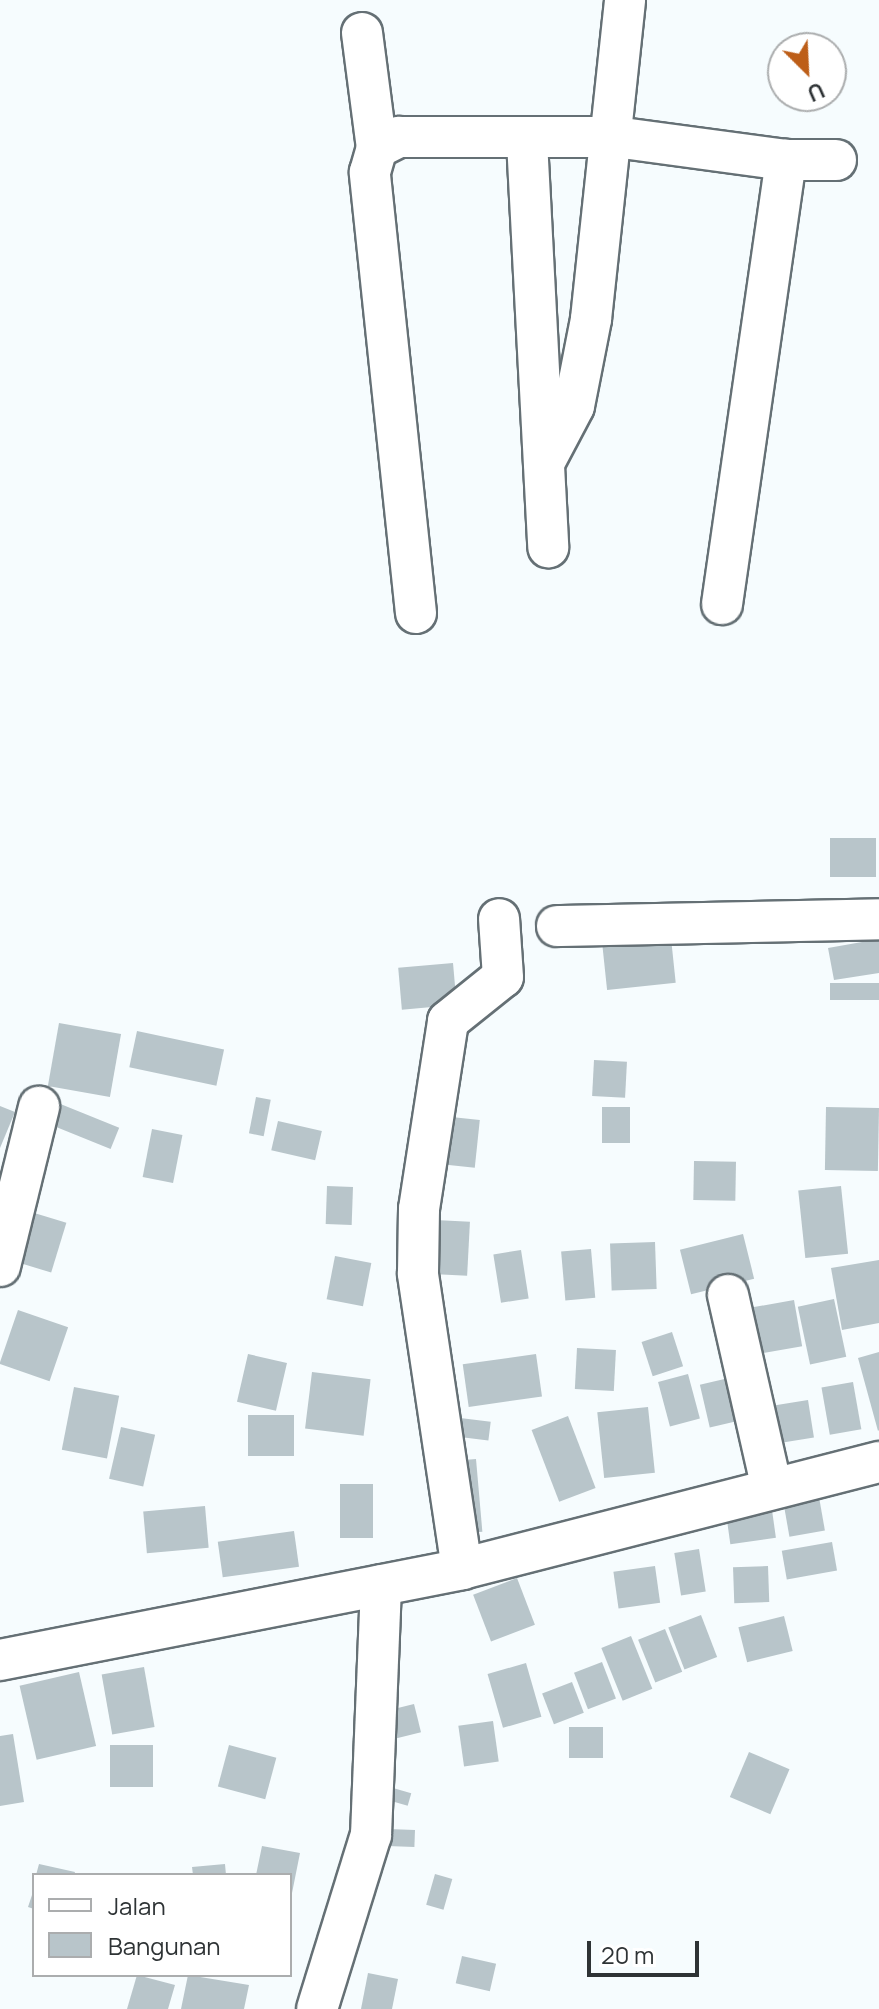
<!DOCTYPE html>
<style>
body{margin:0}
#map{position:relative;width:879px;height:2009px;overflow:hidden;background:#f6fcfe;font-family:Manrope,sans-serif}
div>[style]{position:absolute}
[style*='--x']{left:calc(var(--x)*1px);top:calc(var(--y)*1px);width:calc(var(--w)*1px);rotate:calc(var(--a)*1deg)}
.building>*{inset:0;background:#b8c5ca;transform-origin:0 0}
.roads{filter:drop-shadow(2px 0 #657075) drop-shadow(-2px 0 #657075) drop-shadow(0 2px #657075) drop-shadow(0 -2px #657075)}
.minor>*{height:40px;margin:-20px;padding:0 20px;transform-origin:20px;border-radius:20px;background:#fff}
span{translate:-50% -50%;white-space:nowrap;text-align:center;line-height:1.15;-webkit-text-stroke:6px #fff;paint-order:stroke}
.legend{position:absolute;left:32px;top:1873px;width:260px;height:104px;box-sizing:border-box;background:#fff;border:2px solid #abadae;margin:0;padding:10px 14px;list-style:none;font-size:24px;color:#2e3335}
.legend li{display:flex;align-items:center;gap:16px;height:40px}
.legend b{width:40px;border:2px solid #abadae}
.north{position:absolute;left:767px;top:32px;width:80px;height:80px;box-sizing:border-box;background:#fff;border:2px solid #abadae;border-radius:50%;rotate:156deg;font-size:22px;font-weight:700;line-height:32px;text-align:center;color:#2e3335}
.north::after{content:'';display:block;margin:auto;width:28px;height:36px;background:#bd5e18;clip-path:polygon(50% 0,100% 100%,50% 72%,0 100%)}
.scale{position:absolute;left:587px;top:1941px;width:112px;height:36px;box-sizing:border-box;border:4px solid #2e3335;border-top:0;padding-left:10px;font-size:24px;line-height:28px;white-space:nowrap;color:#2e3335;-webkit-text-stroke:6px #fff;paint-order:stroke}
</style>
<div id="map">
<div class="building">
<i style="left:830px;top:838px;width:46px;height:39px"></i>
<i style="left:671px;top:938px;width:45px;height:69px;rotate:84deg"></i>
<i style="clip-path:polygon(879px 939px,879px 973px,834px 980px,828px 948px)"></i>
<i style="left:453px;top:963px;width:42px;height:55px;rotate:85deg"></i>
<i style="left:879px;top:983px;width:17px;height:49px;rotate:90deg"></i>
<i style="left:59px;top:1023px;width:63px;height:64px;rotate:10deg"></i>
<i style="left:137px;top:1031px;width:89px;height:37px;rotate:12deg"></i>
<i style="left:594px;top:1060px;width:33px;height:36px;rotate:3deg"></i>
<i style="left:256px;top:1097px;width:15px;height:37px;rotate:11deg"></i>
<i style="left:58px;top:1103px;width:66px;height:23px;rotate:22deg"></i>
<i style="clip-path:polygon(0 1106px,15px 1112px,0 1148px)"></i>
<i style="left:602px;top:1107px;width:28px;height:36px"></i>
<i style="left:826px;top:1107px;width:53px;height:63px;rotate:1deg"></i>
<i style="left:442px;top:1116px;width:38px;height:48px;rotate:6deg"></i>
<i style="left:278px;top:1121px;width:45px;height:30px;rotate:13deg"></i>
<i style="left:152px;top:1129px;width:31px;height:49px;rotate:11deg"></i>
<i style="left:694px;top:1161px;width:42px;height:39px;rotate:1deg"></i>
<i style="left:327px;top:1186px;width:26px;height:38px;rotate:2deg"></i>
<i style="left:841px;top:1186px;width:68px;height:43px;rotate:84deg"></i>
<i style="left:31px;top:1212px;width:37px;height:52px;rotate:17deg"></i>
<i style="left:435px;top:1220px;width:35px;height:54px;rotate:3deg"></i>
<i style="left:743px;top:1234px;width:46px;height:65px;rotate:76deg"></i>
<i style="left:655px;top:1242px;width:47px;height:45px;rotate:88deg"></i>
<i style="left:591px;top:1249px;width:49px;height:30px;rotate:85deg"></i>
<i style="left:521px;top:1250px;width:49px;height:28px;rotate:81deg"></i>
<i style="left:335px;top:1256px;width:37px;height:44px;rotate:11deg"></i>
<i style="clip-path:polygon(879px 1260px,879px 1323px,842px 1330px,831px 1268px)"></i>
<i style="left:834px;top:1299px;width:59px;height:37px;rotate:78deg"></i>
<i style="left:794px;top:1300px;width:47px;height:55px;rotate:80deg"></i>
<i style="left:18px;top:1310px;width:53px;height:57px;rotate:19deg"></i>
<i style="left:672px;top:1332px;width:36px;height:32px;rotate:72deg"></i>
<i style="left:577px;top:1348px;width:39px;height:41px;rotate:3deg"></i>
<i style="clip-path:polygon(879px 1352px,879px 1430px,878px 1431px,858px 1358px)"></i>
<i style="left:248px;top:1354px;width:40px;height:49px;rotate:13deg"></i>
<i style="left:536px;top:1354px;width:43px;height:74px;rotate:82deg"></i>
<i style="left:312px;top:1372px;width:59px;height:57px;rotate:7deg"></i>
<i style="left:688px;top:1374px;width:46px;height:31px;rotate:75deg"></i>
<i style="left:733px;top:1377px;width:44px;height:34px;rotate:77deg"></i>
<i style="left:853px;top:1382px;width:48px;height:32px;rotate:80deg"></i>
<i style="left:74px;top:1387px;width:46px;height:64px;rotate:11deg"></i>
<i style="left:808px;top:1400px;width:38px;height:44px;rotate:81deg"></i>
<i style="left:648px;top:1407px;width:66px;height:51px;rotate:84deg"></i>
<i style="left:248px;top:1415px;width:46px;height:41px"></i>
<i style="left:568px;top:1416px;width:77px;height:39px;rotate:69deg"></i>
<i style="left:452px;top:1417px;width:39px;height:19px;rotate:7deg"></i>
<i style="left:121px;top:1427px;width:35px;height:53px;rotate:13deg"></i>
<i style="left:476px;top:1459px;width:73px;height:21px;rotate:85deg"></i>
<i style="left:340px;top:1484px;width:33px;height:54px"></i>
<i style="left:819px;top:1497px;width:34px;height:36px;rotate:80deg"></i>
<i style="left:205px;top:1506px;width:42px;height:62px;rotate:85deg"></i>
<i style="left:772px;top:1510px;width:28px;height:46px;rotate:82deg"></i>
<i style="left:294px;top:1531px;width:36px;height:77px;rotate:82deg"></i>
<i style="left:832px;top:1542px;width:29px;height:51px;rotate:80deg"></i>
<i style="left:699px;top:1549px;width:43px;height:25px;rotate:81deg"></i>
<i style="left:655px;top:1566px;width:37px;height:42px;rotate:82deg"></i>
<i style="left:768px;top:1566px;width:36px;height:35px;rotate:88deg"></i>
<i style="left:517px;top:1578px;width:50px;height:47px;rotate:69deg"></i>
<i style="left:701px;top:1615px;width:45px;height:35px;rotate:69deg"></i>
<i style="left:784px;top:1616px;width:36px;height:47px;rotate:76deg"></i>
<i style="left:665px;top:1629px;width:46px;height:29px;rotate:68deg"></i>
<i style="left:631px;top:1636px;width:57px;height:32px;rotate:68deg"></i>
<i style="left:602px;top:1662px;width:39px;height:30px;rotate:69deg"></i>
<i style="left:526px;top:1663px;width:56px;height:40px;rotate:74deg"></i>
<i style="left:144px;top:1667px;width:61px;height:43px;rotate:80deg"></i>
<i style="left:79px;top:1672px;width:76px;height:61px;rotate:77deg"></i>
<i style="left:572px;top:1682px;width:33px;height:32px;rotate:69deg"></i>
<i style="left:414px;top:1704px;width:29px;height:25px;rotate:76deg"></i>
<i style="left:493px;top:1721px;width:41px;height:35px;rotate:82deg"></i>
<i style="left:569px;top:1727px;width:34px;height:31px"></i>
<i style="clip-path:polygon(13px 1734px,24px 1802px,0 1806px,0 1736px)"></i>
<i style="left:110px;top:1745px;width:43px;height:42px"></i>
<i style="left:229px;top:1745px;width:49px;height:43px;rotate:15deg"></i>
<i style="left:749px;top:1752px;width:44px;height:49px;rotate:23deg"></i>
<i style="left:393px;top:1788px;width:19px;height:13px;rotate:16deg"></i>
<i style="left:388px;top:1829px;width:27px;height:17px;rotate:2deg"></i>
<i style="clip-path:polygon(262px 1846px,300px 1853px,291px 1898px,290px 1875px,256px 1875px)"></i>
<i style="clip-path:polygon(39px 1864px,75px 1872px,74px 1875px,36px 1875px)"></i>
<i style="clip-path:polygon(225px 1864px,226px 1875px,193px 1875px,192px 1867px)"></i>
<i style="left:435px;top:1874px;width:18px;height:32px;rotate:16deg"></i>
<i style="clip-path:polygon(34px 1889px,34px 1909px,28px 1907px)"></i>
<i style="left:462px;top:1956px;width:35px;height:28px;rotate:13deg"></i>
<i style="clip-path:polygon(368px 1973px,398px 1979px,392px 2009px,361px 2009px)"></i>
<i style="clip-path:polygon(137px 1975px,175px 1985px,168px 2009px,127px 2009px)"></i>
<i style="clip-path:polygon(188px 1975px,249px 1985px,244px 2009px,181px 2009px)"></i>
</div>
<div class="roads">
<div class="minor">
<i style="--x:362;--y:33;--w:116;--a:82.6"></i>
<i style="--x:527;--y:141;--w:407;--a:87"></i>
<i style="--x:544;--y:463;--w:64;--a:-62.2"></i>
<i style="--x:574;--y:406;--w:89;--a:-78.9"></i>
<i style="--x:591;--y:319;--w:321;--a:-83.9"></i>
<i style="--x:722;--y:604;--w:449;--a:-81.8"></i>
<i style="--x:416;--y:613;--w:443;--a:-96"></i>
<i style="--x:370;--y:172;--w:25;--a:-74"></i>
<i style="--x:377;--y:148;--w:25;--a:-27"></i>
<i style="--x:399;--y:137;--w:216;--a:0"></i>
<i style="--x:615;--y:137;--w:173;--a:7.7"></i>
<i style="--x:786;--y:160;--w:50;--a:0"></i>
<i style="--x:557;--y:926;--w:322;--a:-1.2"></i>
<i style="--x:0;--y:1266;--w:164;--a:-76.2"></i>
<i style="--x:728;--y:1295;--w:198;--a:77.2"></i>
<i style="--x:462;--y:1569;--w:299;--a:-98.5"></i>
<i style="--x:418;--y:1273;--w:64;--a:-89.1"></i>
<i style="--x:419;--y:1209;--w:190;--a:-81.2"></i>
<i style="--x:448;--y:1021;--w:70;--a:-38.7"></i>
<i style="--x:503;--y:977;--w:58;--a:-93.9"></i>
<i style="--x:0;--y:1660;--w:471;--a:-11.1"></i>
<i style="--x:462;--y:1569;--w:431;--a:-14.4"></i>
<i style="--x:317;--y:2009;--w:182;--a:-72.8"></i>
<i style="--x:371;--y:1835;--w:250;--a:-87.7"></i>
</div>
</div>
<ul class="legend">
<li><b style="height:10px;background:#fff"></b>Jalan</li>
<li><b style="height:22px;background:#b8c5ca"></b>Bangunan</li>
</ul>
<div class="north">U</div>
<div class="scale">20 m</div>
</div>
